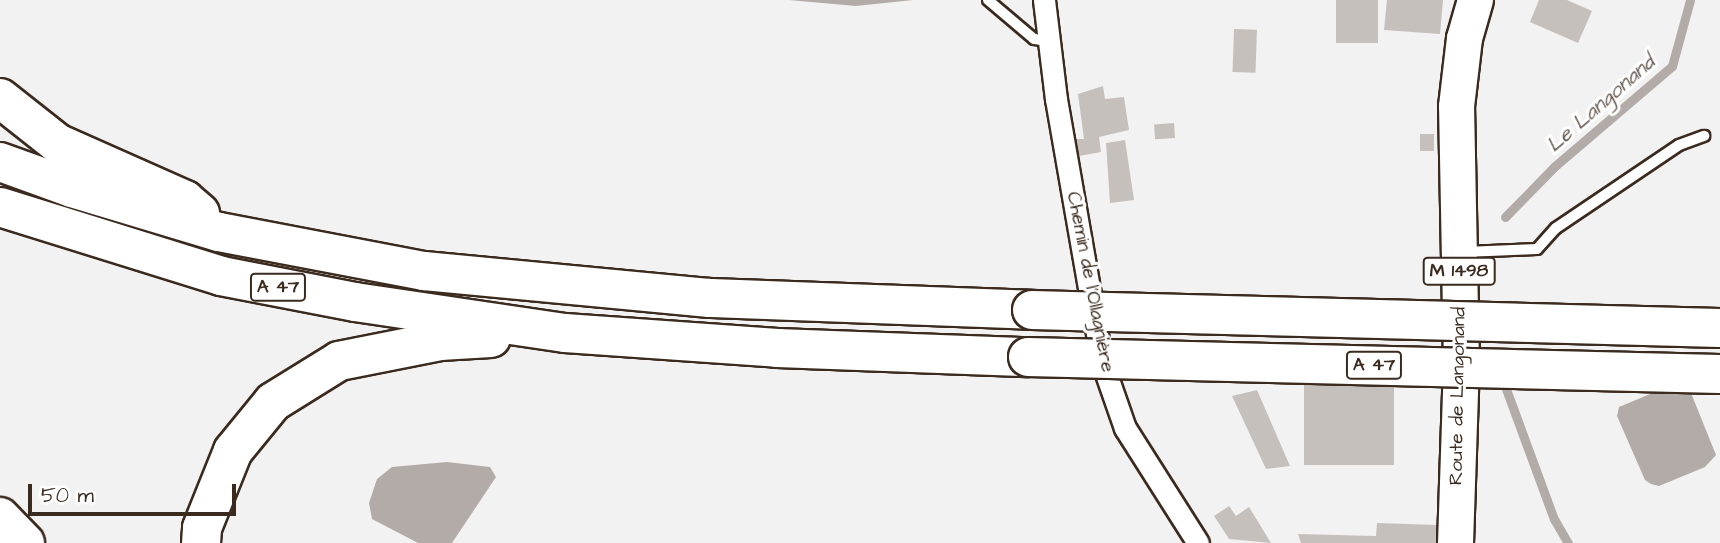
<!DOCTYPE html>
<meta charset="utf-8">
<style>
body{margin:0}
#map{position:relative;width:1720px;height:543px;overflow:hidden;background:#f3f2f2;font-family:"Architects Daughter",sans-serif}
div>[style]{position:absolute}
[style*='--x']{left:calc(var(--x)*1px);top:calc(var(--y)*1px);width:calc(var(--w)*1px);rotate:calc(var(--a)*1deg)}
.water>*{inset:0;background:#b2aba7}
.stream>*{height:9px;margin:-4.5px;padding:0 4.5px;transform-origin:4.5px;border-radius:4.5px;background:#b2aba7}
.building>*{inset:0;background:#c6c0bd;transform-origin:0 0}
.roads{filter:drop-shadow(2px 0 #3b2a1e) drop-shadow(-2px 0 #3b2a1e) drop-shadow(0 2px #3b2a1e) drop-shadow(0 -2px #3b2a1e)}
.service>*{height:10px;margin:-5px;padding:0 5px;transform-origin:5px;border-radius:5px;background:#fff}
.minor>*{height:21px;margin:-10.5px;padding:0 10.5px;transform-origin:10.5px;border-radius:10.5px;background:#fff}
.primary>*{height:35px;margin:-17.5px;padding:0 17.5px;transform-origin:17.5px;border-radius:17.5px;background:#fff}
.motorway>*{height:38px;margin:-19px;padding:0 19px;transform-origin:19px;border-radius:19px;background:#fff}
.bridges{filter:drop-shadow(2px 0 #3b2a1e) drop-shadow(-2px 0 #3b2a1e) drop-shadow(0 2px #3b2a1e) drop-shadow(0 -2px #3b2a1e)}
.motorway-bridge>*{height:38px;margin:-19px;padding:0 19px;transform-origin:19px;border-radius:19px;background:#fff}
span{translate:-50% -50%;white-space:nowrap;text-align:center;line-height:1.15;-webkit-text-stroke:6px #fff;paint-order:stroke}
.shield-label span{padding:2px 5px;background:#fff;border:2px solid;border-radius:5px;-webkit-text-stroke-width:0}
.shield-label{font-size:18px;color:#3b2a1e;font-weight:700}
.street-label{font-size:19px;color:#3b2a1e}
.water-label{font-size:21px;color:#65574e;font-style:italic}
.scale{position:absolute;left:28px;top:484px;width:208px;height:32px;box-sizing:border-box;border:4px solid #3b2a1e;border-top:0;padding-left:9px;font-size:21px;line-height:24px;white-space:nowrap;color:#3b2a1e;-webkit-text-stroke:5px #fff;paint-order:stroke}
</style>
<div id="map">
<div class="water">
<i style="clip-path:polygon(789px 0,913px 0,856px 6px)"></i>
<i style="clip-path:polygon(1679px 382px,1689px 388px,1716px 455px,1705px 467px,1659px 486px,1651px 484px,1645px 480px,1617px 416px,1619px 407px)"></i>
<i style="clip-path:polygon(447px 462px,490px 467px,496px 477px,452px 543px,418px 543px,372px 519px,369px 503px,377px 479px,392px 467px)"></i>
</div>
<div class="stream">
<i style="--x:1505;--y:217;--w:71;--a:-45.6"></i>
<i style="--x:1555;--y:166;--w:154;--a:-40.5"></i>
<i style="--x:1672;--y:66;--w:68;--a:-74.7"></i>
<i style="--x:1502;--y:378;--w:150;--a:69.8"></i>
<i style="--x:1554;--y:519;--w:28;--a:60"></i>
</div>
<div class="building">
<i style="left:1336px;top:0;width:42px;height:43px"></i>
<i style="clip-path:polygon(1387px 0,1443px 0,1440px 34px,1384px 30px)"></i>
<i style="clip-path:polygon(1539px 0,1567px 0,1592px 11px,1578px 43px,1530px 22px)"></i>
<i style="left:1234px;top:29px;width:23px;height:43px;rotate:2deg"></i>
<i style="clip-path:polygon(1103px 86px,1105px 99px,1124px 97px,1129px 130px,1099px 137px,1101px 152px,1079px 156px,1076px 139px,1084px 139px,1078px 94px)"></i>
<i style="left:1174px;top:123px;width:15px;height:20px;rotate:86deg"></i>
<i style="left:1420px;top:134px;width:14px;height:17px"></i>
<i style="clip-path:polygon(1125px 140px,1134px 200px,1110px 203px,1106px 143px)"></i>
<i style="left:1304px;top:377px;width:90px;height:88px"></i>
<i style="clip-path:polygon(1257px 390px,1290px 466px,1266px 469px,1232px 396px)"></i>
<i style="clip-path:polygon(1229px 506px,1236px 516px,1249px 507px,1271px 543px,1229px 539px,1214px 516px)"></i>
<i style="clip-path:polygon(1377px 523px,1437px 525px,1437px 543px,1301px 543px,1298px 534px,1376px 536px)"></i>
</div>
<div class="roads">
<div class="service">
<i style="--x:988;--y:0;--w:60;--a:40.3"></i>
<i style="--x:1034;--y:39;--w:16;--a:7"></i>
<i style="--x:1465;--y:252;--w:72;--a:-2.4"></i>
<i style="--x:1537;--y:249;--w:28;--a:-48"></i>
<i style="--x:1556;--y:228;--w:148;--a:-34"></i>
<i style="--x:1679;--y:145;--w:27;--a:-20"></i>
</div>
<div class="minor">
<i style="--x:1044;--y:0;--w:100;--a:83.1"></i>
<i style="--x:1056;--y:99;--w:267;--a:80.1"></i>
<i style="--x:1102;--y:362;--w:70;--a:70.8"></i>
<i style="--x:1125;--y:428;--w:136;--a:57.6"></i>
</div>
<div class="primary">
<i style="--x:1455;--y:543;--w:179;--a:-88.1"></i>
<i style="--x:1461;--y:364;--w:258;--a:-91.1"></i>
<i style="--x:1456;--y:106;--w:68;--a:-83.3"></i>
<i style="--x:1464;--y:38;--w:40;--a:-74"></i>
</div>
<div class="motorway">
<i style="--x:0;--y:98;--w:73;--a:38.3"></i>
<i style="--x:57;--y:143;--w:140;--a:24"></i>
<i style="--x:185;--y:200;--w:20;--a:41"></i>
<i style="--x:0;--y:162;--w:77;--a:19.9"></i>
<i style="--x:72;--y:188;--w:153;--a:16.7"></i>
<i style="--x:219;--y:232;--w:209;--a:10.8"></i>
<i style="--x:424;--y:271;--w:287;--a:5.4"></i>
<i style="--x:710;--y:298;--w:322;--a:2.1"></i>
<i style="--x:0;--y:207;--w:232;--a:17.3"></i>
<i style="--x:221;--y:276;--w:136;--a:11"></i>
<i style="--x:355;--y:302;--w:212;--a:8.4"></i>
<i style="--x:565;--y:333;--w:213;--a:4"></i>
<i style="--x:777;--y:348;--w:251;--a:2.1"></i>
<i style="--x:0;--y:517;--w:36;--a:46"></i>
<i style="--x:201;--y:543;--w:15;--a:-86"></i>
<i style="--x:202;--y:528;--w:83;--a:-68.1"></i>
<i style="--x:233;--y:451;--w:63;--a:-50.8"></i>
<i style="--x:273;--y:402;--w:78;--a:-31.8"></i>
<i style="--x:339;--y:361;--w:103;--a:-11.2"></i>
<i style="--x:440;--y:341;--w:51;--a:-3.4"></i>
</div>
</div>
<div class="bridges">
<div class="motorway-bridge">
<i style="--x:1032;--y:310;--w:688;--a:1.5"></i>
<i style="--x:1028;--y:357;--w:692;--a:1.41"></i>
</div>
</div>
<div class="shield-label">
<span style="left:1459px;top:271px">M 1498</span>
<span style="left:278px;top:287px">A 47</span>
<span style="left:1374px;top:365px">A 47</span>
</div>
<div class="street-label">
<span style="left:1090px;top:282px;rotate:79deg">Chemin de l'Ollagnière</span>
<span style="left:1458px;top:396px;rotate:-89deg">Route de Langonand</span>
</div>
<div class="water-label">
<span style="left:1601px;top:104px;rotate:-41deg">Le Langonand</span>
</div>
<div class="scale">50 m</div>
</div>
